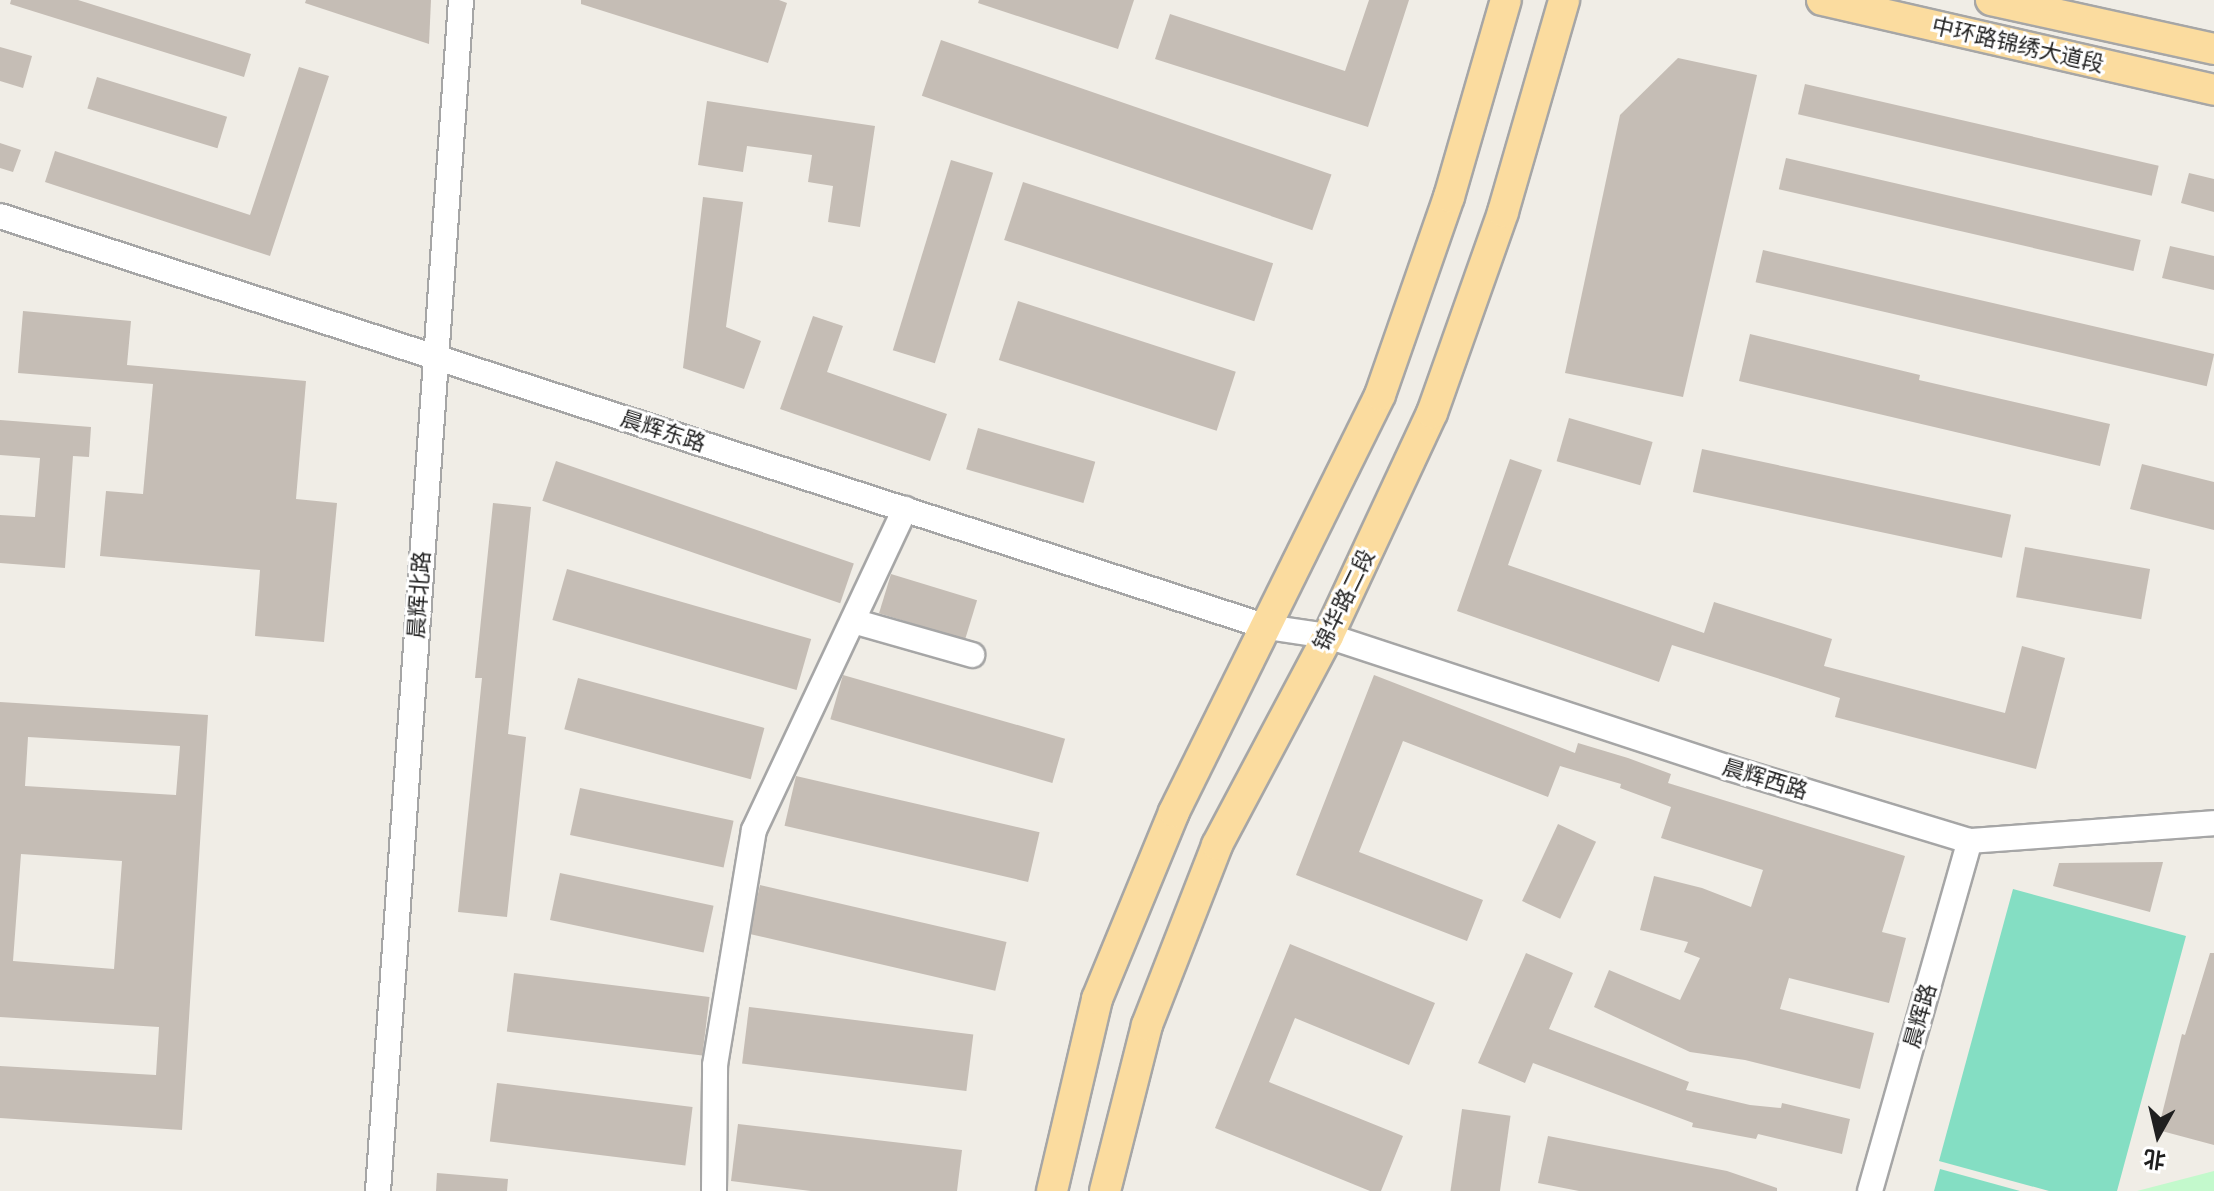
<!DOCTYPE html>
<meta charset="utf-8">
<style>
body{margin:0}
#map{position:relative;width:2214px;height:1191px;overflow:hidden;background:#f0ede6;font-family:"Roboto Condensed","Noto Sans SC",sans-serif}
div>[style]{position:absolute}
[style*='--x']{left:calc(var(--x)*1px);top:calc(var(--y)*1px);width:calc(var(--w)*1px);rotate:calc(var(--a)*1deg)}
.park>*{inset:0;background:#c3f9cc}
.pitch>*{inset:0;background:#84dec3}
.building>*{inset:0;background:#c5bdb5;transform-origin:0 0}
.roads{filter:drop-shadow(2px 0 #a6a6a6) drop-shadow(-2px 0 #a6a6a6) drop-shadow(0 2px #a6a6a6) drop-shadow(0 -2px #a6a6a6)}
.minor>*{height:24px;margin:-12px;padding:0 12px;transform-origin:12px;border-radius:12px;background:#fff}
.major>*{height:30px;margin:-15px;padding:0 15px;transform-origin:15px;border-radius:15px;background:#fbdc9f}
span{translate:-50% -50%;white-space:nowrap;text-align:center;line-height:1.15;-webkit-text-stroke:6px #fff;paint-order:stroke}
.street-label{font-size:22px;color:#1f1f1f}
.north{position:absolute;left:2118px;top:1095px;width:80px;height:80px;-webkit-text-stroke:6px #fff;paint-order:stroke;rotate:188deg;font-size:22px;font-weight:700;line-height:32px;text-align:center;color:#1f1f1f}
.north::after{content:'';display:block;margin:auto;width:28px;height:36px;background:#1f1f1f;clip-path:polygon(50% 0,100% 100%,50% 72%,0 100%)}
</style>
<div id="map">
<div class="park">
<i style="clip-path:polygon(2214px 1171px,2214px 1191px,2137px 1191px)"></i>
</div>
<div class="pitch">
<i style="clip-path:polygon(2013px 889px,2186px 936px,2117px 1191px,2049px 1191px,1939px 1161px)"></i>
<i style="clip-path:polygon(1940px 1169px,2020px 1191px,1934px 1191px)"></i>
</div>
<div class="building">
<i style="clip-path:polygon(11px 0,78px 0,251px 54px,244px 77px,10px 4px)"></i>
<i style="clip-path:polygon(306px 0,431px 0,429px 44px,305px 3px)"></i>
<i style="clip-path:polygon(581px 0,779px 0,787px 3px,768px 63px,581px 4px)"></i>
<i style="clip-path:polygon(979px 0,1134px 0,1118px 49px,978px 3px)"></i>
<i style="clip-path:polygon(1369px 0,1409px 0,1368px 127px,1155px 59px,1170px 14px,1345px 71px)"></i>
<i style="left:941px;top:40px;width:413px;height:59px;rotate:19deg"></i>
<i style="clip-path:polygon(0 47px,32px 56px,23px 88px,0 81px)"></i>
<i style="clip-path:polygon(1678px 58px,1757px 75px,1683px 397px,1565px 373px,1620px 115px)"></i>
<i style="clip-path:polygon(299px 67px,329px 76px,270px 256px,45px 182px,55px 151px,250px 215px)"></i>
<i style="left:97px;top:77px;width:136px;height:33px;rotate:17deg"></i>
<i style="left:1805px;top:84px;width:363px;height:31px;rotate:13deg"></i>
<i style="clip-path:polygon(707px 101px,875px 126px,860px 227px,828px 222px,833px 186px,808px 182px,812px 155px,747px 146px,743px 172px,698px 165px)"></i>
<i style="clip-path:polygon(0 143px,21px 150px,13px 172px,0 168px)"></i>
<i style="left:1786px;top:158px;width:364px;height:32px;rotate:13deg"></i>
<i style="left:951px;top:160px;width:44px;height:199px;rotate:17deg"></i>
<i style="clip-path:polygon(2189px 173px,2214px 179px,2214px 212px,2181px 203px)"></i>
<i style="left:1023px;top:182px;width:263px;height:61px;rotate:18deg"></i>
<i style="clip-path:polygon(703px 197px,743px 202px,726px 327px,761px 341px,744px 389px,683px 368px)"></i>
<i style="clip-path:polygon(2170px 246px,2214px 256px,2214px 290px,2162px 278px)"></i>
<i style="left:1763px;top:250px;width:463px;height:33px;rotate:13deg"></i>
<i style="left:1018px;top:301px;width:229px;height:62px;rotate:18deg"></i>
<i style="clip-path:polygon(23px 311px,131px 321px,127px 365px,306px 381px,296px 499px,337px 503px,324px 642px,255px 636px,260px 570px,100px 556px,106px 491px,143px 494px,153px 384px,18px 373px)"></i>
<i style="clip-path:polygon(813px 316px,843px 326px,827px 372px,947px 414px,930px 461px,780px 409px)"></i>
<i style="clip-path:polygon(1750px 334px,1920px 375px,1919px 380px,2110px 424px,2100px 466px,1739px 381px)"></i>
<i style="left:1569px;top:418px;width:87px;height:45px;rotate:16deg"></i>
<i style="clip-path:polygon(0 420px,91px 427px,89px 457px,73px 456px,65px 568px,0 563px,0 515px,35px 517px,40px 458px,0 455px)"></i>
<i style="left:978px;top:428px;width:122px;height:43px;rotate:16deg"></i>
<i style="left:1702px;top:449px;width:316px;height:44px;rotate:12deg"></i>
<i style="clip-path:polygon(1510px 459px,1542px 470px,1508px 565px,1704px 633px,1714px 602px,1832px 639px,1824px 666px,2005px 713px,2022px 646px,2065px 658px,2036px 769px,1835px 717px,1840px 698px,1672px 645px,1659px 682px,1457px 611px)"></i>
<i style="left:556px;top:461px;width:315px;height:42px;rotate:19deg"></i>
<i style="clip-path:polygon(2142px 464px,2214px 482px,2214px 530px,2130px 509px)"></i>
<i style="clip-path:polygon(493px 503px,531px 507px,508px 734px,526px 737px,507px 917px,458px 912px,482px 678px,475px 678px)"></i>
<i style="left:2025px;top:547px;width:127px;height:51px;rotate:10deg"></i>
<i style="left:567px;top:569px;width:254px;height:53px;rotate:16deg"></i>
<i style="left:891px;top:574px;width:90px;height:41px;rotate:17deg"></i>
<i style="left:843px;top:675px;width:231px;height:46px;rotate:16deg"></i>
<i style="clip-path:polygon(1374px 675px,1575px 753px,1578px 743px,1628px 758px,1671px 774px,1668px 783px,1905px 856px,1882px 932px,1906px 938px,1889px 1003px,1789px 978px,1780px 1009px,1874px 1033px,1860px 1089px,1745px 1060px,1690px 1052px,1594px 1007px,1609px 970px,1680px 1000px,1700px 958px,1684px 952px,1688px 942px,1640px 930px,1654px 876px,1702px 888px,1751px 907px,1763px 870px,1661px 838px,1671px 807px,1620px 788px,1621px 784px,1560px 766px,1548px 797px,1403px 741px,1359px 852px,1483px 900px,1467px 941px,1296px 875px)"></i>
<i style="left:578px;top:678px;width:193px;height:53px;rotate:15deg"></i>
<i style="clip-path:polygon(evenodd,0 702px,208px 715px,182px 1130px,0 1118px,0 1066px,156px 1075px,159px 1027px,0 1017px,0 702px,28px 737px,180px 746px,176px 795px,25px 786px,28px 737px,0 702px,21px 854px,122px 861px,114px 969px,13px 961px,21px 854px)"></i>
<i style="left:796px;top:776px;width:250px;height:51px;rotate:13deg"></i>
<i style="left:580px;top:788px;width:157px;height:48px;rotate:12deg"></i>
<i style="left:1558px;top:824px;width:42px;height:85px;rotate:25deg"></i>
<i style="clip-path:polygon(2163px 862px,2150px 912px,2053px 886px,2059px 863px)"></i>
<i style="left:560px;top:873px;width:157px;height:48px;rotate:12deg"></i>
<i style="left:760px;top:885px;width:253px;height:50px;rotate:13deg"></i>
<i style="clip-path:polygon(1290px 944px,1435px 1003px,1409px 1065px,1295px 1018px,1269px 1082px,1403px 1136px,1381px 1191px,1370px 1191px,1215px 1128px)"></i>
<i style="clip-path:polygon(1526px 953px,1573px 973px,1549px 1029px,1689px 1082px,1686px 1090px,1750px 1105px,1781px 1108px,1782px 1103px,1850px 1119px,1842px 1154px,1758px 1134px,1756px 1139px,1692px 1127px,1693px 1123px,1533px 1063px,1525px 1083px,1478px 1063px)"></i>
<i style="clip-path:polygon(2210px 953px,2214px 953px,2214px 1145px,2158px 1130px,2182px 1034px,2185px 1035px)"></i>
<i style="left:514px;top:973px;width:197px;height:59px;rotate:7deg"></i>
<i style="left:749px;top:1007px;width:226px;height:57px;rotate:7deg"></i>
<i style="left:497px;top:1083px;width:197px;height:59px;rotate:7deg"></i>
<i style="left:1462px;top:1109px;width:49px;height:83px;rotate:8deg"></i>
<i style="clip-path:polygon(738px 1124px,962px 1150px,957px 1191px,811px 1191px,731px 1181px)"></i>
<i style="clip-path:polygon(1548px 1136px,1727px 1171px,1777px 1188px,1777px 1191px,1579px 1191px,1538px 1183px)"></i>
<i style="clip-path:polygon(437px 1173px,508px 1179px,507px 1191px,436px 1191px)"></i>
</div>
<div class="roads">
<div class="minor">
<i style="--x:0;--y:216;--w:1332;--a:17.97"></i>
<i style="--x:1267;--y:627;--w:62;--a:8.4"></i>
<i style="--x:1328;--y:636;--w:422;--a:18.2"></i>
<i style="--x:1729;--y:768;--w:252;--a:16.9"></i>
<i style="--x:1970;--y:841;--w:245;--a:-4.2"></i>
<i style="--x:853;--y:621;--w:124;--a:15.9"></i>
<i style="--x:378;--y:1191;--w:1194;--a:-86.01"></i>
<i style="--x:714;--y:1191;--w:126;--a:-89.5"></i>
<i style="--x:715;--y:1065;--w:238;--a:-80.6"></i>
<i style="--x:754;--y:830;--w:355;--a:-64.8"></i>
<i style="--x:1870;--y:1191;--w:364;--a:-74.1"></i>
</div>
<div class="major">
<i style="--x:1822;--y:0;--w:402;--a:12.9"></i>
<i style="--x:1991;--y:0;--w:228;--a:12.4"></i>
<i style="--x:1052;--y:1191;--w:197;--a:-76.8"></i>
<i style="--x:1097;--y:999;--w:202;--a:-67.6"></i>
<i style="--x:1174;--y:812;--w:465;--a:-63.7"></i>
<i style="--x:1380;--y:395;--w:210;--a:-70.8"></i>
<i style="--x:1449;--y:197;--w:205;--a:-73.9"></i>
<i style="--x:1105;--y:1191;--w:171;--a:-75.8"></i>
<i style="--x:1147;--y:1025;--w:193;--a:-68.7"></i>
<i style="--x:1217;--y:845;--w:237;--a:-62"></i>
<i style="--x:1328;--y:636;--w:246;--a:-65"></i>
<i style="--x:1432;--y:413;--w:213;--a:-70.5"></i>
<i style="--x:1503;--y:212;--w:221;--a:-73.9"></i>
</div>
</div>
<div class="street-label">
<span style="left:2018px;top:45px;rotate:13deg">中环路锦绣大道段</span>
<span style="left:663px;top:431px;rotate:18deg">晨辉东路</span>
<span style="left:419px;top:595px;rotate:-86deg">晨辉北路</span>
<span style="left:1344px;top:600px;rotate:-64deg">锦华路二段</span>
<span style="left:1765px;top:779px;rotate:17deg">晨辉西路</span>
<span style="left:1920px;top:1016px;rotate:-74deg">晨辉路</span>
</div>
<div class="north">北</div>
</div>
